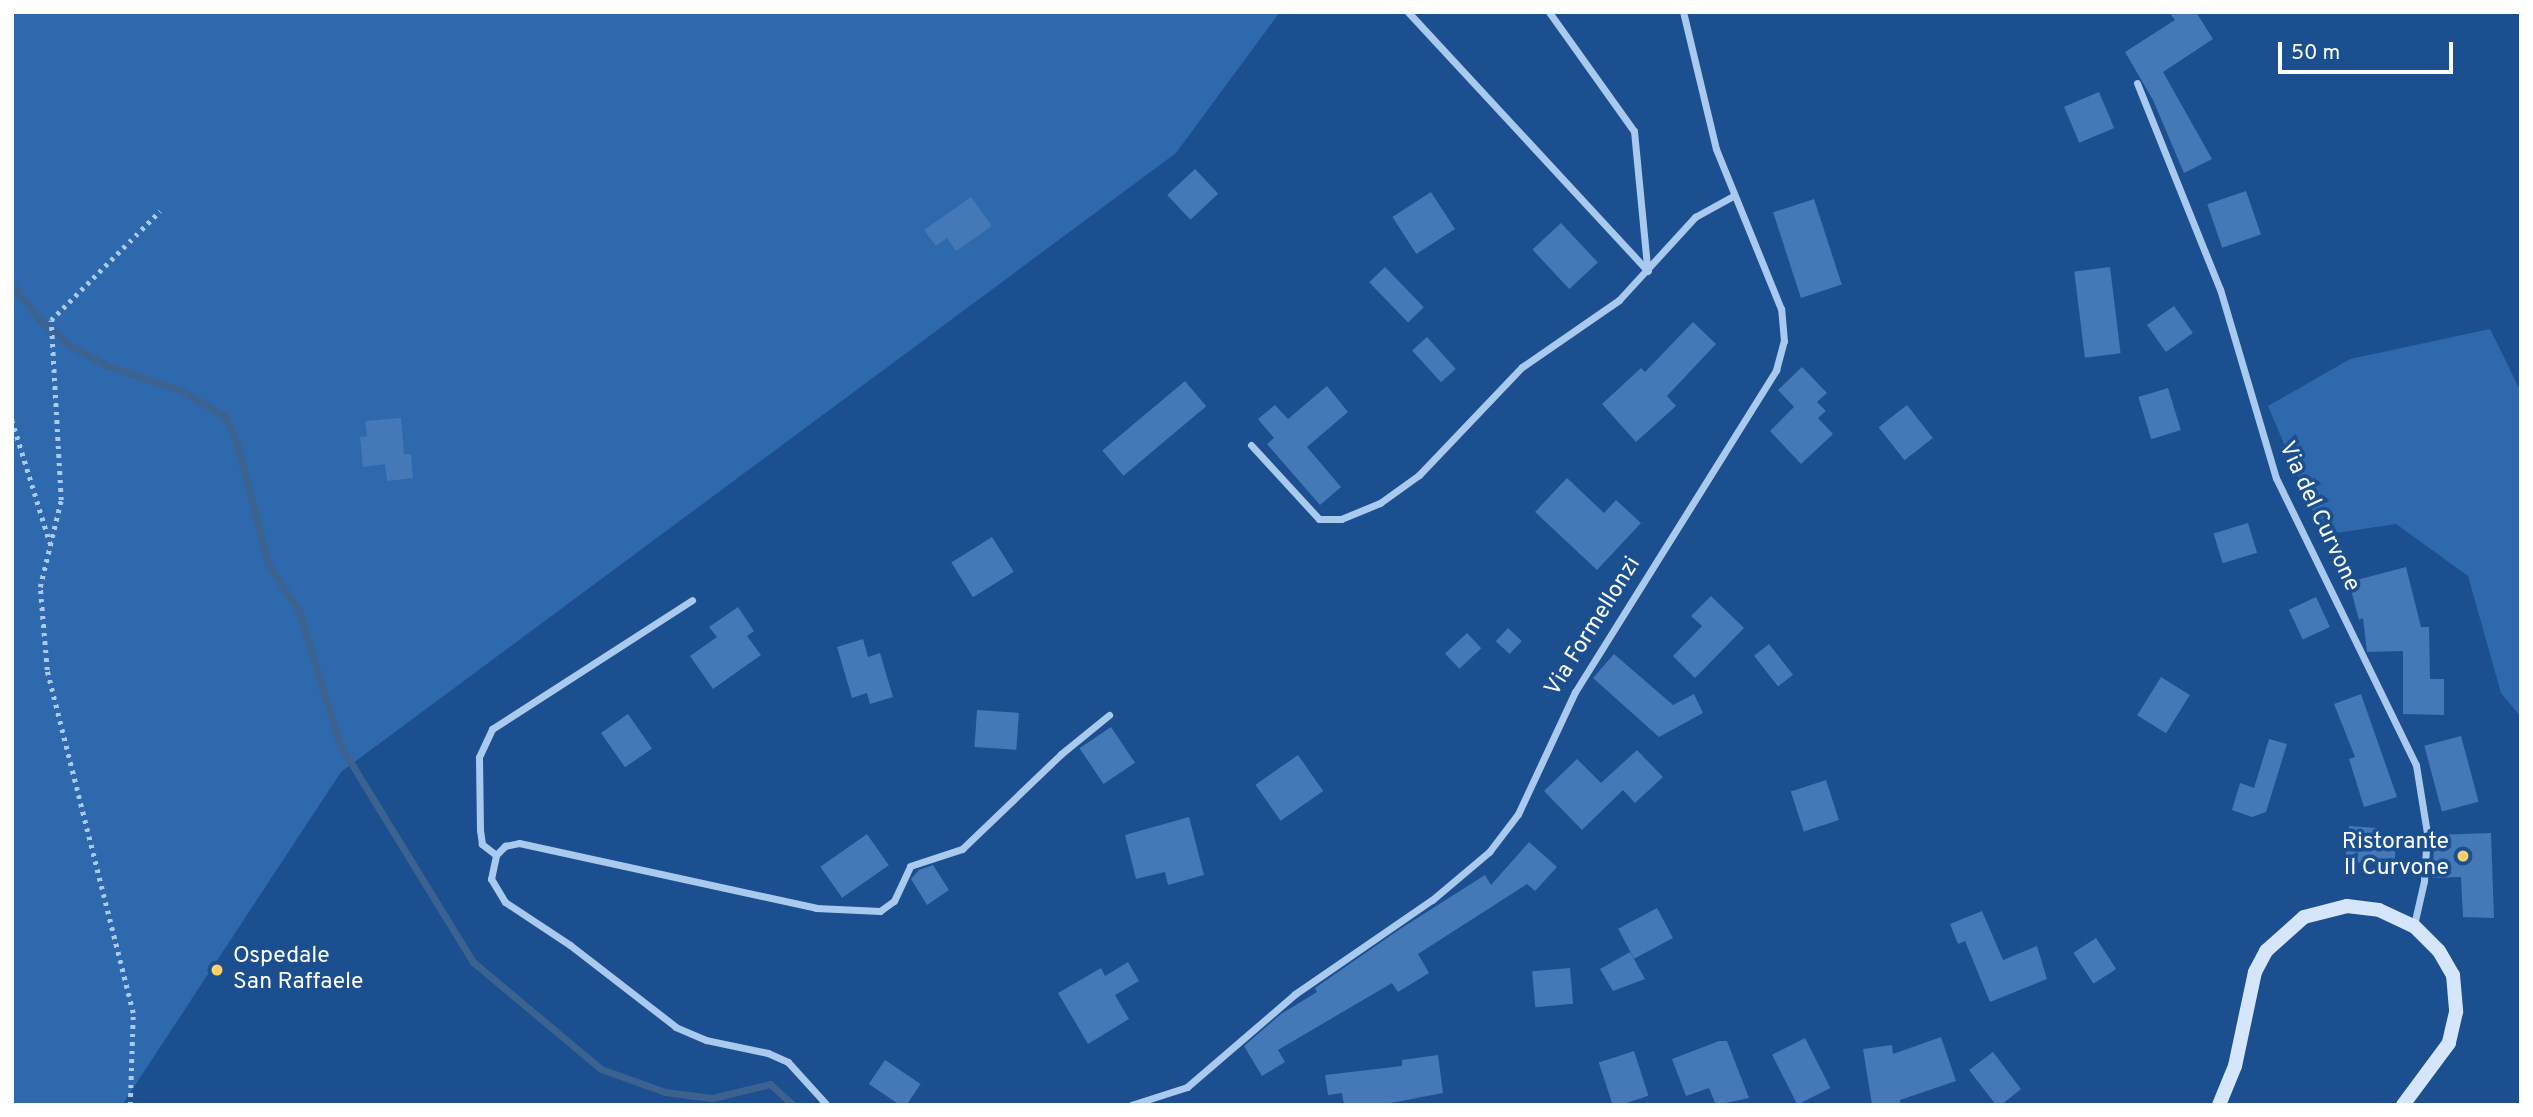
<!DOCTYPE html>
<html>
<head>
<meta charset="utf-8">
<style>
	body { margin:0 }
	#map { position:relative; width:2533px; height:1117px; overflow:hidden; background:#1b4f8f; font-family:Overpass,sans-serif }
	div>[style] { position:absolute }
	.green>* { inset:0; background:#2e69ad }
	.stream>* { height:7px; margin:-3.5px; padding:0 3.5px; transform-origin:3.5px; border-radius:3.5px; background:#3c6290 }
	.building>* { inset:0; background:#4478b7; transform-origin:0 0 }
	.path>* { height:4.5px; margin-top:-2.25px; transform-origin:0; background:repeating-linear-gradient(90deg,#a9c9ee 0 3.5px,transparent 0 8.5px) }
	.minor>* { height:7px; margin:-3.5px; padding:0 3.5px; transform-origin:3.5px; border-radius:3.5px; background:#a9c9ee }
	.secondary>* { height:14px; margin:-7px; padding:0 7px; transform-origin:7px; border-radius:7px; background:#d6e6fa }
	.dots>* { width:19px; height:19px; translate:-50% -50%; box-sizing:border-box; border:4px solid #1b4f8f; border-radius:50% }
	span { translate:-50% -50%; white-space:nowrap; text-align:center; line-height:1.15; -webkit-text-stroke:7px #1b4f8f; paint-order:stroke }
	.street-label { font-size:23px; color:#fff }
	.poi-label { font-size:23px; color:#fff }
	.right { translate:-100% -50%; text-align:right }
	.left { translate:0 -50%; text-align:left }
	.frame { position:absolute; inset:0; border:14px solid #fff; pointer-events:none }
	.scale { position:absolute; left:2278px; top:42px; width:175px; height:32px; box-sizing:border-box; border:4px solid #fff; border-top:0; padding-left:9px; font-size:21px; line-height:24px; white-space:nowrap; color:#fff; -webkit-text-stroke:5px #1b4f8f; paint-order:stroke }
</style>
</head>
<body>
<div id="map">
	<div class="green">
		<div style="clip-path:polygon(12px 12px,1280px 12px,1176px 153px,341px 772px,122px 1105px,12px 1105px)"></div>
		<div style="clip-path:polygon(2490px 329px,2521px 392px,2521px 717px,2501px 693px,2468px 576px,2396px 524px,2323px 535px,2268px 406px,2350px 359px)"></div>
	</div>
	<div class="stream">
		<div style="left:12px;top:284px;width:44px;rotate:52.4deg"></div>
		<div style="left:39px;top:319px;width:40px;rotate:41deg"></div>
		<div style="left:69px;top:345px;width:42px;rotate:28.4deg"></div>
		<div style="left:106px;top:365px;width:80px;rotate:18.9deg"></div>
		<div style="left:182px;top:391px;width:50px;rotate:30.2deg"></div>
		<div style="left:225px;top:416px;width:30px;rotate:66deg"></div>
		<div style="left:237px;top:443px;width:125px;rotate:75.6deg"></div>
		<div style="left:268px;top:564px;width:56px;rotate:56.6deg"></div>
		<div style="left:299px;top:611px;width:140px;rotate:73deg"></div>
		<div style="left:340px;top:745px;width:255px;rotate:58.5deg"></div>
		<div style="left:473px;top:962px;width:167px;rotate:39.9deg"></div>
		<div style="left:601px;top:1069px;width:68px;rotate:19.8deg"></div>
		<div style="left:665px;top:1092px;width:47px;rotate:7.3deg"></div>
		<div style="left:712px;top:1098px;width:60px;rotate:-13.6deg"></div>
		<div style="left:770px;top:1084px;width:31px;rotate:42deg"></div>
	</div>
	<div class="building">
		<div style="clip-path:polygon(2169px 12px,2196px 12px,2213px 39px,2163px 72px,2212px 159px,2184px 173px,2153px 100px,2125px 52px,2175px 20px)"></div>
		<div style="left:2099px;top:92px;width:39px;height:38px;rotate:67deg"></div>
		<div style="left:1195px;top:169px;width:34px;height:38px;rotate:47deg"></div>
		<div style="left:2246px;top:191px;width:46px;height:41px;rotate:71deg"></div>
		<div style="left:1431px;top:192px;width:44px;height:46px;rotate:57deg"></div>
		<div style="clip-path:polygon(971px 197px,992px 226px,956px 251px,947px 238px,936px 246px,924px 230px)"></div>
		<div style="left:1814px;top:199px;width:90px;height:43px;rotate:72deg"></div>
		<div style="left:1561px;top:223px;width:54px;height:39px;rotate:47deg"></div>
		<div style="left:1385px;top:267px;width:56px;height:22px;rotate:46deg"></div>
		<div style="left:2110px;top:267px;width:87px;height:36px;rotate:83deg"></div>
		<div style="left:2174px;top:306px;width:33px;height:33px;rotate:55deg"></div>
		<div style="clip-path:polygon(1693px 322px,1716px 344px,1667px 396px,1676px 406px,1636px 442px,1602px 404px,1641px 368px,1645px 372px)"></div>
		<div style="left:1427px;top:337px;width:43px;height:20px;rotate:48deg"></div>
		<div style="clip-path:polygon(1802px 367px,1827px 393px,1817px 402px,1826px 411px,1818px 418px,1833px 434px,1801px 464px,1770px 431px,1794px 407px,1778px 390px)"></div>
		<div style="left:1185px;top:381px;width:33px;height:108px;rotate:50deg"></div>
		<div style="clip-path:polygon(1327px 386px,1348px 412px,1307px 447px,1341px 487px,1320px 505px,1267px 444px,1274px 438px,1258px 419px,1275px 405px,1288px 419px)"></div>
		<div style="left:2168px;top:388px;width:44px;height:31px;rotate:73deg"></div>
		<div style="left:1907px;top:405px;width:42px;height:36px;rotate:52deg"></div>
		<div style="clip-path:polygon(401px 418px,404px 454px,411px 454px,413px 478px,387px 481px,385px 464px,363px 467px,360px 437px,367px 436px,365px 421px)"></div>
		<div style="clip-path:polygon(1567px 478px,1604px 513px,1616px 500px,1641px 523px,1597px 570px,1535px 512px)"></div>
		<div style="left:2248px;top:523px;width:31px;height:36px;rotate:73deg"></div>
		<div style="left:992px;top:537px;width:41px;height:48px;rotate:58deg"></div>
		<div style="clip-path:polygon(2406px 567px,2421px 627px,2429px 627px,2430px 679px,2444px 679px,2444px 715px,2403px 714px,2403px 651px,2367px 652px,2363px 618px,2359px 620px,2349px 582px)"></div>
		<div style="clip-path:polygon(1711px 596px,1744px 628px,1695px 678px,1673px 656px,1702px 626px,1691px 616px)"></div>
		<div style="left:2316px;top:597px;width:33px;height:30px;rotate:65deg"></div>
		<div style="clip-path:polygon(738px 607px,754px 631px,747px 636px,761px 655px,713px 689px,690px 656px,717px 637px,709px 627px)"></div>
		<div style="left:1508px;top:628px;width:19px;height:18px;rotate:43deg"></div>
		<div style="left:1467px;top:633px;width:21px;height:30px;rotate:47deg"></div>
		<div style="clip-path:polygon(863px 639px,868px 657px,880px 653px,893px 697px,870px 704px,867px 693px,852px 698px,837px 647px)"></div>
		<div style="left:1769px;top:644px;width:39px;height:19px;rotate:52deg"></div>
		<div style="clip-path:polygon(1614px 654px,1673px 705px,1694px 694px,1703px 713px,1659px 737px,1593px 678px)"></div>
		<div style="left:2161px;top:677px;width:34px;height:45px;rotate:32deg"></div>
		<div style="clip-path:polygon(2361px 694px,2397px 797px,2364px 807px,2349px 759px,2355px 757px,2334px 704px)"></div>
		<div style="left:977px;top:710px;width:42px;height:37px;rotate:4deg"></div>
		<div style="left:628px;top:714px;width:42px;height:33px;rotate:55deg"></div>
		<div style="left:1111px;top:727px;width:43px;height:38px;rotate:56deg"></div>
		<div style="left:2461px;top:736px;width:68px;height:38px;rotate:75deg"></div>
		<div style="clip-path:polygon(2269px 739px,2287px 744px,2266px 812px,2252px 817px,2232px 810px,2240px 783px,2254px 788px)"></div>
		<div style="clip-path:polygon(1637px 750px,1663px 777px,1635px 803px,1623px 790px,1582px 830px,1544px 791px,1577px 759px,1601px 783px)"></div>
		<div style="left:1298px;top:755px;width:44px;height:52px;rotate:55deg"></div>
		<div style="left:1826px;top:780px;width:42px;height:37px;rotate:72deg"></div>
		<div style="clip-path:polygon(1189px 817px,1204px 875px,1168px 885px,1165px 872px,1136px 879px,1125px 835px)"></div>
		<div style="clip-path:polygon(2349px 826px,2377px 828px,2379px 838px,2397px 837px,2394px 866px,2345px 861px)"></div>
		<div style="clip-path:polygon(2491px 833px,2494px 918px,2463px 917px,2461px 877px,2432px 878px,2435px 835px)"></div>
		<div style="left:867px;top:834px;width:38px;height:57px;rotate:55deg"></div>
		<div style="clip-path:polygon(1529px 842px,1557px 867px,1535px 891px,1527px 884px,1418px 954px,1429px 973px,1398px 992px,1392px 983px,1278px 1050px,1285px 1062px,1262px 1076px,1244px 1046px,1281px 1014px,1317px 992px,1315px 988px,1400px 929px,1485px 875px,1491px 885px)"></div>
		<div style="clip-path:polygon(933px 865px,949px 890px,927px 905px,911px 879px,919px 870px)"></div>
		<div style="left:1657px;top:908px;width:34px;height:44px;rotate:62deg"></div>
		<div style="clip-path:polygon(1982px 911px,2003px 960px,2037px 946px,2047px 979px,1990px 1002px,1965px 941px,1958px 944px,1950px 924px)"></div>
		<div style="left:2096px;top:938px;width:37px;height:27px;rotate:57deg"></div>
		<div style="clip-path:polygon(1630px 952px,1645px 979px,1613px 991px,1600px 969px)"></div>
		<div style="clip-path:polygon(1128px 962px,1139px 981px,1115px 995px,1129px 1019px,1088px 1044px,1058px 993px,1101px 968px,1105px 976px)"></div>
		<div style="left:1570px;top:968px;width:36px;height:38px;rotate:85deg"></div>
		<div style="clip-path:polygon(1941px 1037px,1956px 1081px,1900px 1100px,1901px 1105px,1872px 1105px,1863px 1049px,1892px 1045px,1893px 1054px)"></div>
		<div style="left:1805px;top:1038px;width:56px;height:37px;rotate:63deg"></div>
		<div style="clip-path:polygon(1719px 1041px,1727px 1041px,1749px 1098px,1716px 1105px,1709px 1088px,1686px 1096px,1672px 1059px)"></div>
		<div style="left:1634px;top:1051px;width:47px;height:37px;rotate:72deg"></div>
		<div style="clip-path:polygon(1993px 1052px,2021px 1089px,2001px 1105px,1996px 1105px,1969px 1070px)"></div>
		<div style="clip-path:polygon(1438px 1055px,1443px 1093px,1380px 1105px,1344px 1105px,1342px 1093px,1328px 1095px,1325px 1075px,1402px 1066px,1402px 1060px)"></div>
		<div style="left:885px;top:1060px;width:43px;height:29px;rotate:34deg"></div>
	</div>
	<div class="path">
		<div style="left:12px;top:420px;width:129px;rotate:72.8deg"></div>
		<div style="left:130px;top:1105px;width:92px;rotate:-88.1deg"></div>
		<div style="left:133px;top:1013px;width:354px;rotate:-104.1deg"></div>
		<div style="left:47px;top:670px;width:83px;rotate:-94.8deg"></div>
		<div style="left:40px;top:587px;width:89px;rotate:-76.4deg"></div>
		<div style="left:61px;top:500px;width:180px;rotate:-93.2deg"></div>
		<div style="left:51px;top:320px;width:154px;rotate:-45deg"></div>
	</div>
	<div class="minor">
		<div style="left:1408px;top:12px;width:353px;rotate:47.2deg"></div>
		<div style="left:1549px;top:12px;width:146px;rotate:54.5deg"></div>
		<div style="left:1634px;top:131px;width:137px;rotate:84.5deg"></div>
		<div style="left:2137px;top:83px;width:222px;rotate:68.1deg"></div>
		<div style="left:2220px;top:289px;width:197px;rotate:73.5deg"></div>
		<div style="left:2276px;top:478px;width:319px;rotate:64deg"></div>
		<div style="left:2416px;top:765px;width:69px;rotate:80.8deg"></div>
		<div style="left:2427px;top:833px;width:48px;rotate:93.6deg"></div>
		<div style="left:2424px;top:881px;width:45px;rotate:102.8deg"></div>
		<div style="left:1251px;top:445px;width:100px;rotate:47.4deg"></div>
		<div style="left:1319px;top:519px;width:22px"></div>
		<div style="left:1341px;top:519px;width:42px;rotate:-22.3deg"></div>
		<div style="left:1380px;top:503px;width:48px;rotate:-35.7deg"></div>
		<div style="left:1419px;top:475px;width:149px;rotate:-46.4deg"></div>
		<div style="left:1522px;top:367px;width:118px;rotate:-34.6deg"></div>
		<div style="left:1619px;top:300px;width:113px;rotate:-47.5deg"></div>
		<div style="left:1695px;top:217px;width:43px;rotate:-28.9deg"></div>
		<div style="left:496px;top:855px;width:18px;rotate:-142deg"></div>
		<div style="left:482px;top:844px;width:14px;rotate:-98deg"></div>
		<div style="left:480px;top:830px;width:73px;rotate:-90.8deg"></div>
		<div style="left:479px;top:757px;width:31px;rotate:-65deg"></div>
		<div style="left:492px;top:729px;width:238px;rotate:-32.8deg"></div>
		<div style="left:827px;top:1105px;width:58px;rotate:-132.2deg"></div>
		<div style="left:788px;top:1062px;width:22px;rotate:-156deg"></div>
		<div style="left:768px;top:1053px;width:63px;rotate:-168.2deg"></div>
		<div style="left:706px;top:1040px;width:33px;rotate:-157deg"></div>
		<div style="left:676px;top:1027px;width:134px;rotate:-142.3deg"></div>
		<div style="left:570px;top:945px;width:78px;rotate:-146.5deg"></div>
		<div style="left:505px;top:902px;width:27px;rotate:-121deg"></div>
		<div style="left:491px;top:879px;width:25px;rotate:-78deg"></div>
		<div style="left:496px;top:855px;width:13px;rotate:-45deg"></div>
		<div style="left:505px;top:846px;width:14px;rotate:-12deg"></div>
		<div style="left:519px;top:843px;width:304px;rotate:12.3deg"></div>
		<div style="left:816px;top:908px;width:64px;rotate:2.7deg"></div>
		<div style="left:880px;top:911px;width:17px;rotate:-36deg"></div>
		<div style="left:894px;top:901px;width:38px;rotate:-65deg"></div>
		<div style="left:910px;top:866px;width:55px;rotate:-18.1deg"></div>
		<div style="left:962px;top:849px;width:137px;rotate:-43.8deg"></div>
		<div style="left:1061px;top:754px;width:62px;rotate:-39.1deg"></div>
		<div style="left:1131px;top:1105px;width:59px;rotate:-17.8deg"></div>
		<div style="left:1187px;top:1087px;width:143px;rotate:-40.7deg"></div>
		<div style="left:1295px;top:994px;width:166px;rotate:-34.5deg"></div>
		<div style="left:1432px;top:900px;width:75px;rotate:-40.1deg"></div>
		<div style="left:1489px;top:852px;width:48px;rotate:-52.7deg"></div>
		<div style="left:1518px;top:814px;width:135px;rotate:-65deg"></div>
		<div style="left:1575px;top:692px;width:380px;rotate:-58deg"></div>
		<div style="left:1776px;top:370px;width:30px;rotate:-75deg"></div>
		<div style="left:1784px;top:341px;width:32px;rotate:-95deg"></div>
		<div style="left:1781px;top:309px;width:173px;rotate:-112.1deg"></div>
		<div style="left:1716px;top:149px;width:141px;rotate:-103.5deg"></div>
	</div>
	<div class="secondary">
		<div style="left:2219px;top:1105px;width:42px;rotate:-67.7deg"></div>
		<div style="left:2235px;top:1066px;width:96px;rotate:-78deg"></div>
		<div style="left:2255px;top:972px;width:24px;rotate:-62deg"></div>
		<div style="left:2266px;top:951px;width:51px;rotate:-41.8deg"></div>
		<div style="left:2304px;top:917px;width:44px;rotate:-14.3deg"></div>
		<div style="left:2347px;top:906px;width:32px;rotate:7deg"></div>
		<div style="left:2379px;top:910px;width:38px;rotate:25deg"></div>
		<div style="left:2414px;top:926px;width:35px;rotate:45deg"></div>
		<div style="left:2439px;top:951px;width:28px;rotate:60deg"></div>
		<div style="left:2453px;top:975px;width:37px;rotate:85deg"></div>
		<div style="left:2456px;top:1012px;width:32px;rotate:103deg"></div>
		<div style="left:2449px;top:1043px;width:77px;rotate:126.6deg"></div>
	</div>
	<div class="dots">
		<div style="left:2463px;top:856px;background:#ffd166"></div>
		<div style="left:217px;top:970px;background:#ffd166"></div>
	</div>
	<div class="street-label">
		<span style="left:2318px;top:517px;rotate:65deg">Via del Curvone</span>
		<span style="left:1594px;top:627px;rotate:-58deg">Via Formellonzi</span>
	</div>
	<div class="poi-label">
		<span class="right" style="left:2449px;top:856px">Ristorante<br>Il Curvone</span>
		<span class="left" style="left:233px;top:970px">Ospedale<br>San Raffaele</span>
	</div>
	<div class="frame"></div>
	<div class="scale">50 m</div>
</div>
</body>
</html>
